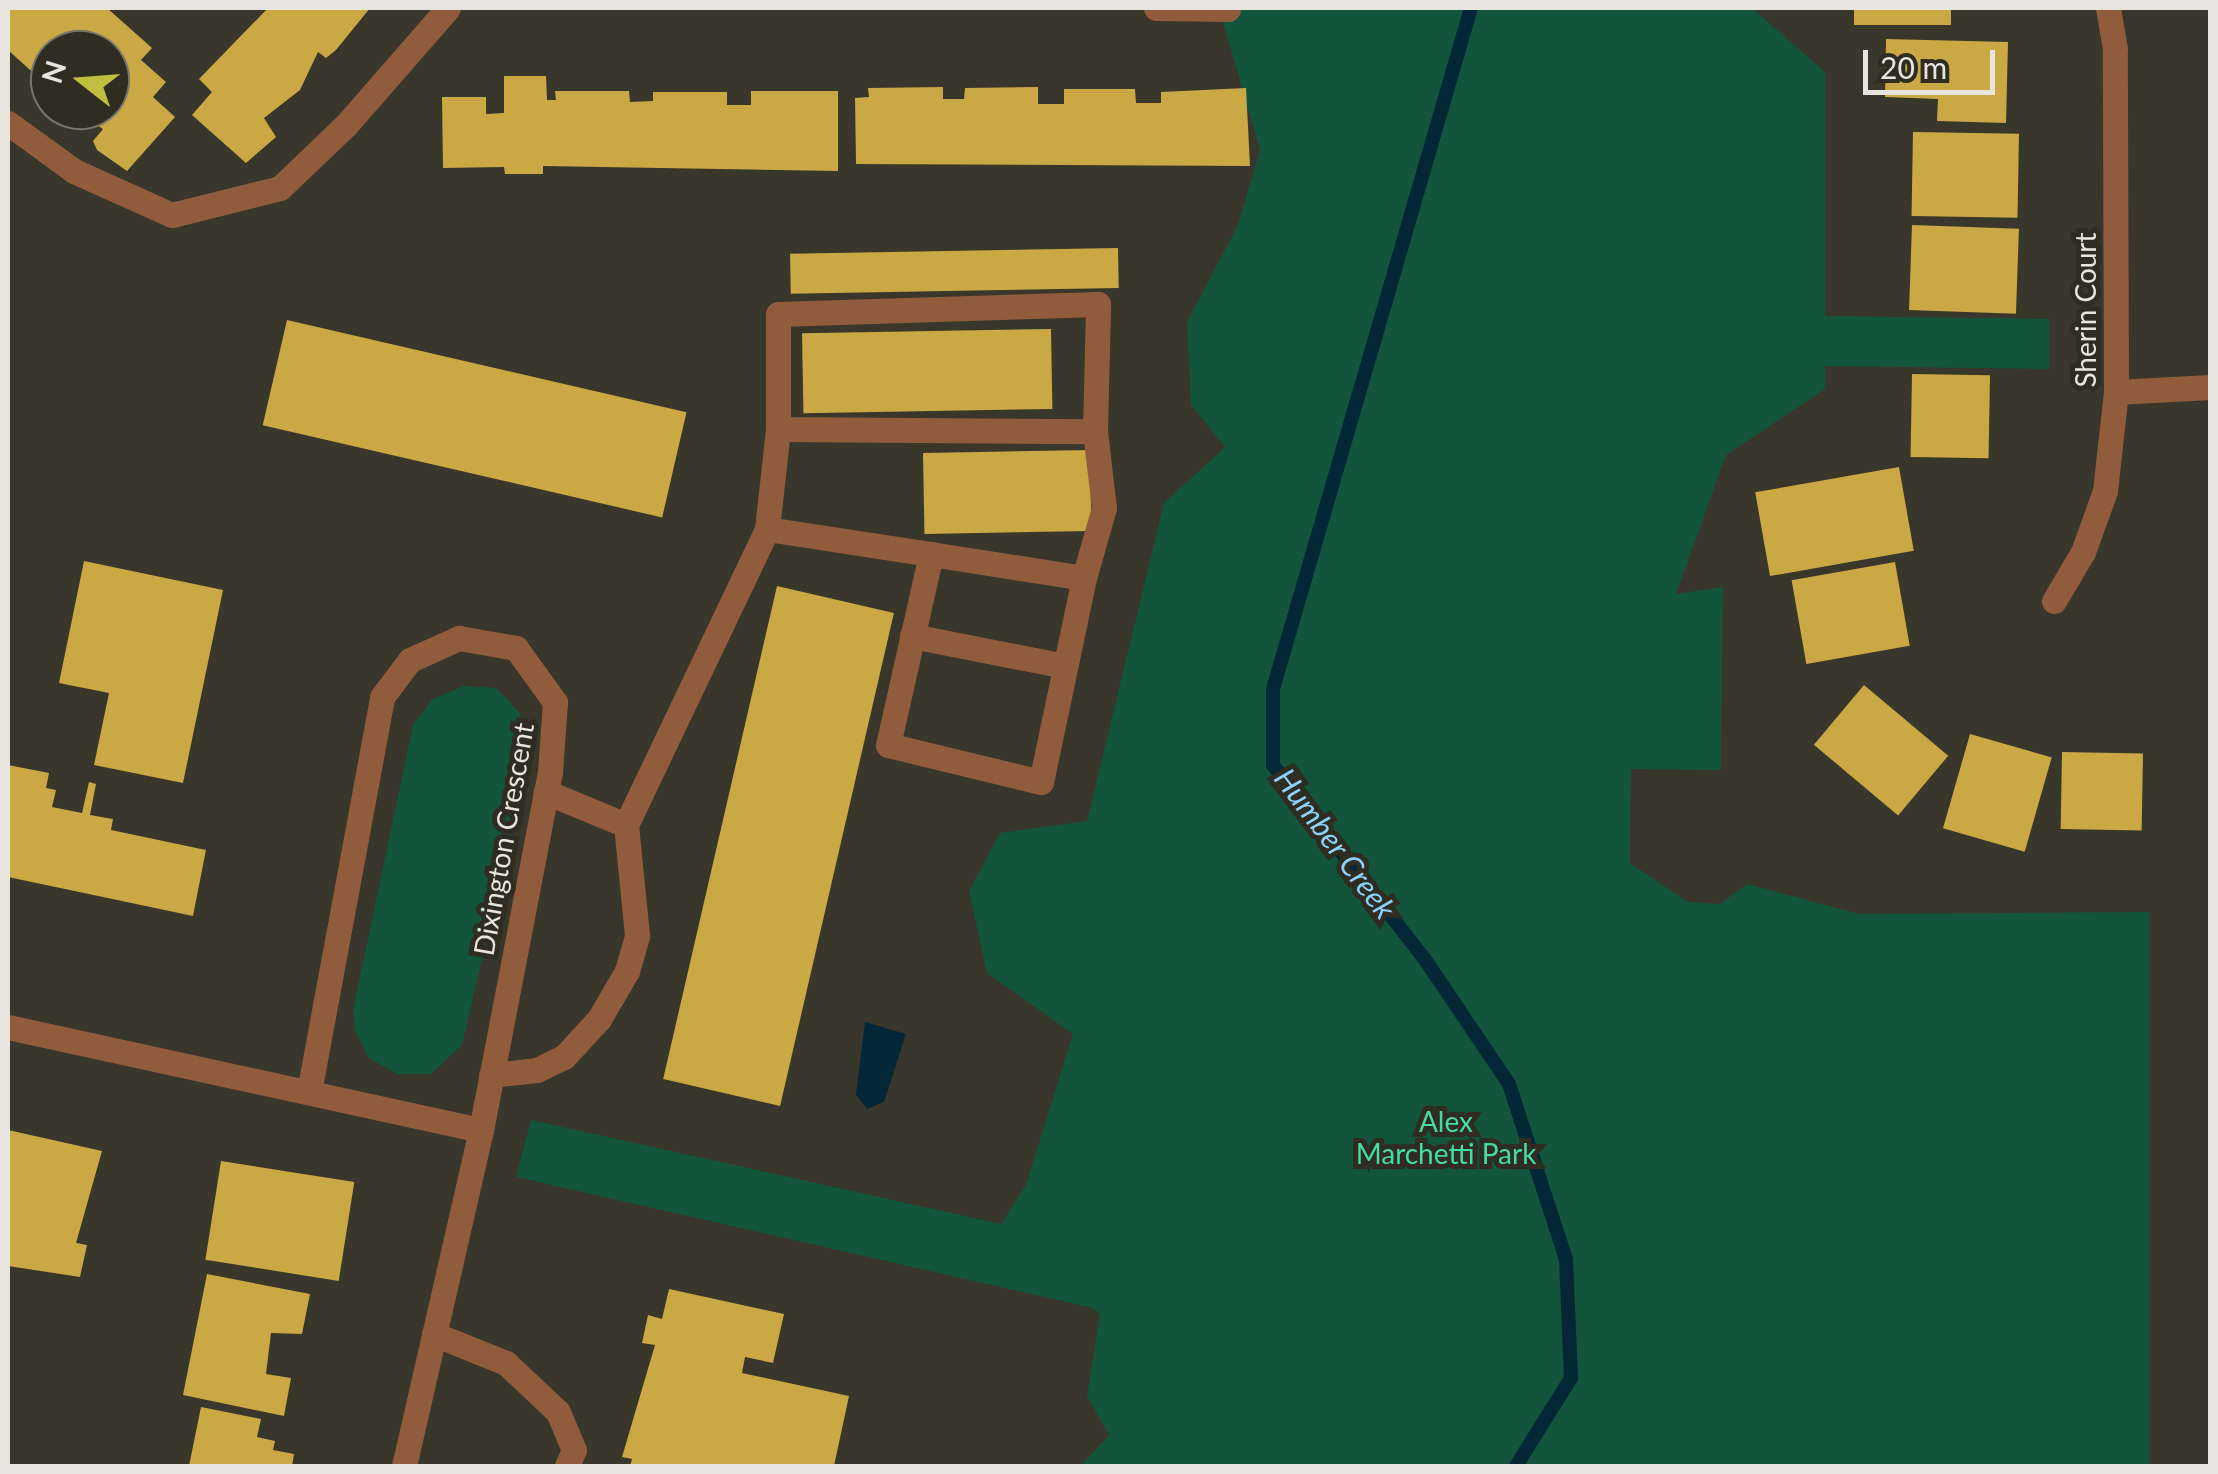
<!DOCTYPE html>
<html>
<head>
<meta charset="utf-8">
<style>
	body { margin:0 }
	#map { position:relative; width:2218px; height:1474px; overflow:hidden; background:#39362b; font-family:Lato,sans-serif }
	div>[style] { position:absolute }
	.green>* { inset:0; background:#12553c }
	.water>* { inset:0; background:#042738 }
	.stream>* { height:14px; margin:-7px; padding:0 7px; transform-origin:7px; border-radius:7px; background:#042738 }
	.building>* { inset:0; background:#caa843; transform-origin:0 0 }
	.minor>* { height:25px; margin:-12.5px; padding:0 12.5px; transform-origin:12.5px; border-radius:12.5px; background:#915c3c }
	span { translate:-50% -50%; white-space:nowrap; text-align:center; line-height:1.15; -webkit-text-stroke:10px #2f2c21; paint-order:stroke }
	.street-label { font-size:28px; color:#e8e5df }
	.park-label { font-size:28px; color:#43dea2 }
	.water-label { font-size:30px; color:#8ad3fc; font-style:italic }
	.frame { position:absolute; inset:0; border:10px solid #e8e5df; pointer-events:none }
	.north { position:absolute; left:30px; top:30px; width:100px; height:100px; box-sizing:border-box; background:#2f2c21; border:2px solid #79766d; border-radius:50%; rotate:287deg; font-size:28px; font-weight:700; line-height:40px; text-align:center; color:#e8e5df }
	.north::after { content:''; display:block; margin:auto; width:35px; height:45px; background:#c0be41; clip-path:polygon(50% 0,100% 100%,50% 72%,0 100%) }
	.scale { position:absolute; left:1863px; top:50px; width:132px; height:45px; box-sizing:border-box; border:5px solid #e8e5df; border-top:0; padding-left:12px; font-size:30px; line-height:35px; white-space:nowrap; color:#e8e5df; -webkit-text-stroke:8px #2f2c21; paint-order:stroke }
</style>
</head>
<body>
<div id="map">
	<div class="green">
		<div style="clip-path:polygon(1219px 8px,1752px 8px,1825px 72px,1825px 316px,2049px 319px,2049px 369px,1825px 366px,1825px 389px,1726px 455px,1676px 594px,1723px 587px,1721px 770px,1631px 769px,1630px 863px,1688px 902px,1720px 904px,1747px 884px,1859px 914px,2149px 912px,2149px 1466px,1081px 1466px,1109px 1435px,1087px 1396px,1100px 1315px,1093px 1308px,516px 1177px,531px 1120px,1001px 1224px,1026px 1185px,1073px 1034px,987px 973px,969px 891px,1000px 833px,1087px 821px,1164px 503px,1225px 447px,1191px 405px,1187px 322px,1238px 225px,1260px 150px)"></div>
		<div style="clip-path:polygon(464px 686px,496px 688px,519px 712px,531px 749px,462px 1045px,431px 1074px,397px 1074px,369px 1058px,355px 1031px,353px 1010px,413px 725px,433px 699px)"></div>
	</div>
	<div class="water">
		<div style="clip-path:polygon(865px 1022px,906px 1034px,884px 1102px,867px 1109px,856px 1095px)"></div>
	</div>
	<div class="stream">
		<div style="left:1471px;top:8px;width:709px;rotate:106.21deg"></div>
		<div style="left:1273px;top:689px;width:76px;rotate:90deg"></div>
		<div style="left:1273px;top:765px;width:245px;rotate:52deg"></div>
		<div style="left:1424px;top:958px;width:152px;rotate:56deg"></div>
		<div style="left:1509px;top:1084px;width:184px;rotate:72deg"></div>
		<div style="left:1566px;top:1259px;width:119px;rotate:87.6deg"></div>
		<div style="left:1571px;top:1378px;width:104px;rotate:122deg"></div>
	</div>
	<div class="building">
		<div style="clip-path:polygon(8px 8px,107px 8px,152px 48px,141px 60px,166px 82px,153px 97px,175px 117px,127px 171px,97px 150px,93px 141px,103px 129px,74px 110px,110px 110px,110px 50px,50px 50px,50px 88px,8px 50px)"></div>
		<div style="clip-path:polygon(268px 8px,370px 8px,336px 50px,326px 58px,318px 52px,300px 90px,264px 118px,276px 137px,246px 163px,192px 115px,212px 92px,199px 79px)"></div>
		<div style="left:1854px;top:8px;width:97px;height:17px"></div>
		<div style="clip-path:polygon(1886px 39px,2008px 42px,2006px 123px,1937px 121px,1938px 99px,1885px 97px)"></div>
		<div style="clip-path:polygon(504px 76px,546px 76px,547px 100px,556px 100px,555px 91px,629px 91px,630px 102px,653px 101px,653px 92px,727px 92px,727px 105px,751px 105px,751px 91px,838px 91px,838px 171px,543px 166px,543px 174px,505px 174px,504px 167px,443px 168px,442px 97px,486px 97px,486px 114px,504px 113px)"></div>
		<div style="clip-path:polygon(943px 87px,943px 99px,964px 99px,965px 88px,1038px 87px,1038px 104px,1064px 104px,1064px 89px,1135px 89px,1136px 103px,1161px 103px,1161px 92px,1246px 88px,1250px 166px,856px 164px,855px 98px,869px 97px,868px 88px)"></div>
		<div style="left:1913px;top:132px;width:106px;height:84px;rotate:1deg"></div>
		<div style="left:1912px;top:225px;width:107px;height:85px;rotate:2deg"></div>
		<div style="left:1118px;top:248px;width:40px;height:328px;rotate:89deg"></div>
		<div style="left:287px;top:320px;width:410px;height:108px;rotate:13deg"></div>
		<div style="left:1051px;top:329px;width:80px;height:249px;rotate:89deg"></div>
		<div style="left:1912px;top:374px;width:78px;height:83px;rotate:1deg"></div>
		<div style="left:1090px;top:450px;width:81px;height:167px;rotate:89deg"></div>
		<div style="left:1899px;top:467px;width:85px;height:146px;rotate:80deg"></div>
		<div style="clip-path:polygon(84px 561px,223px 590px,183px 783px,94px 765px,109px 693px,59px 683px)"></div>
		<div style="left:1895px;top:562px;width:85px;height:105px;rotate:80deg"></div>
		<div style="left:777px;top:586px;width:120px;height:506px;rotate:13deg"></div>
		<div style="left:1864px;top:685px;width:110px;height:78px;rotate:40deg"></div>
		<div style="left:1970px;top:734px;width:85px;height:98px;rotate:16deg"></div>
		<div style="left:2062px;top:752px;width:81px;height:77px;rotate:1deg"></div>
		<div style="clip-path:polygon(8px 765px,49px 773px,46px 788px,56px 790px,52px 807px,82px 813px,89px 782px,96px 784px,90px 815px,113px 819px,111px 830px,206px 850px,193px 916px,8px 877px)"></div>
		<div style="clip-path:polygon(8px 1130px,102px 1151px,76px 1243px,87px 1245px,80px 1277px,8px 1266px)"></div>
		<div style="left:221px;top:1161px;width:135px;height:100px;rotate:9deg"></div>
		<div style="clip-path:polygon(207px 1274px,310px 1294px,302px 1334px,271px 1333px,266px 1374px,291px 1378px,284px 1416px,183px 1395px)"></div>
		<div style="clip-path:polygon(669px 1289px,784px 1314px,773px 1363px,745px 1357px,742px 1373px,849px 1396px,834px 1466px,630px 1466px,632px 1459px,622px 1457px,655px 1345px,642px 1343px,648px 1315px,662px 1319px)"></div>
		<div style="clip-path:polygon(201px 1407px,261px 1419px,257px 1437px,275px 1441px,273px 1450px,294px 1454px,292px 1466px,189px 1466px)"></div>
	</div>
	<div class="minor">
		<div style="left:1156px;top:8px;width:72px;rotate:0.8deg"></div>
		<div style="left:8px;top:123px;width:82px;rotate:36deg"></div>
		<div style="left:74px;top:171px;width:107px;rotate:24.2deg"></div>
		<div style="left:172px;top:215px;width:111px;rotate:-14deg"></div>
		<div style="left:280px;top:188px;width:91px;rotate:-43.7deg"></div>
		<div style="left:346px;top:125px;width:155px;rotate:-48.9deg"></div>
		<div style="left:2116px;top:392px;width:94px;rotate:-3deg"></div>
		<div style="left:767px;top:529px;width:101px;rotate:-83.7deg"></div>
		<div style="left:778px;top:429px;width:317px;rotate:0.4deg"></div>
		<div style="left:1095px;top:431px;width:127px;rotate:-88.6deg"></div>
		<div style="left:1098px;top:304px;width:320px;rotate:178.2deg"></div>
		<div style="left:778px;top:314px;width:115px;rotate:90deg"></div>
		<div style="left:1084px;top:578px;width:73px;rotate:-74.1deg"></div>
		<div style="left:1104px;top:508px;width:78px;rotate:-96.7deg"></div>
		<div style="left:2054px;top:601px;width:57px;rotate:-59.4deg"></div>
		<div style="left:2083px;top:552px;width:65px;rotate:-70.2deg"></div>
		<div style="left:2105px;top:491px;width:100px;rotate:-83.7deg"></div>
		<div style="left:2116px;top:392px;width:343px;rotate:-90.2deg"></div>
		<div style="left:2115px;top:49px;width:42px;rotate:-99.7deg"></div>
		<div style="left:912px;top:636px;width:156px;rotate:11.1deg"></div>
		<div style="left:626px;top:825px;width:328px;rotate:-64.5deg"></div>
		<div style="left:767px;top:529px;width:166px;rotate:8.7deg"></div>
		<div style="left:931px;top:554px;width:155px;rotate:8.9deg"></div>
		<div style="left:1084px;top:578px;width:208px;rotate:101.9deg"></div>
		<div style="left:1041px;top:782px;width:157px;rotate:-166.4deg"></div>
		<div style="left:888px;top:745px;width:196px;rotate:-77.3deg"></div>
		<div style="left:8px;top:1027px;width:484px;rotate:12.3deg"></div>
		<div style="left:481px;top:1130px;width:345px;rotate:102.9deg"></div>
		<div style="left:491px;top:1075px;width:46px;rotate:-6.2deg"></div>
		<div style="left:537px;top:1070px;width:30px;rotate:-26deg"></div>
		<div style="left:564px;top:1057px;width:52px;rotate:-47.4deg"></div>
		<div style="left:599px;top:1019px;width:56px;rotate:-59.7deg"></div>
		<div style="left:627px;top:971px;width:37px;rotate:-74deg"></div>
		<div style="left:637px;top:935px;width:111px;rotate:-95.7deg"></div>
		<div style="left:626px;top:825px;width:87px;rotate:-157.6deg"></div>
		<div style="left:309px;top:1092px;width:402px;rotate:-79.5deg"></div>
		<div style="left:382px;top:697px;width:46px;rotate:-52.9deg"></div>
		<div style="left:410px;top:660px;width:54px;rotate:-24.2deg"></div>
		<div style="left:459px;top:638px;width:58px;rotate:10deg"></div>
		<div style="left:516px;top:648px;width:67px;rotate:54.2deg"></div>
		<div style="left:555px;top:702px;width:70px;rotate:94.1deg"></div>
		<div style="left:550px;top:772px;width:365px;rotate:100.9deg"></div>
		<div style="left:434px;top:1334px;width:78px;rotate:21.9deg"></div>
		<div style="left:506px;top:1363px;width:71px;rotate:43.3deg"></div>
		<div style="left:558px;top:1412px;width:41px;rotate:67.2deg"></div>
		<div style="left:574px;top:1450px;width:17px;rotate:114deg"></div>
	</div>
	<div class="street-label">
		<span style="left:2085px;top:310px;rotate:-90deg">Sherin Court</span>
		<span style="left:503px;top:839px;rotate:-80deg">Dixington Crescent</span>
	</div>
	<div class="park-label">
		<span style="left:1446px;top:1137px">Alex<br>Marchetti Park</span>
	</div>
	<div class="water-label">
		<span style="left:1336px;top:843px;rotate:53deg">Humber Creek</span>
	</div>
	<div class="frame"></div>
	<div class="north">N</div>
	<div class="scale">20 m</div>
</div>
</body>
</html>
